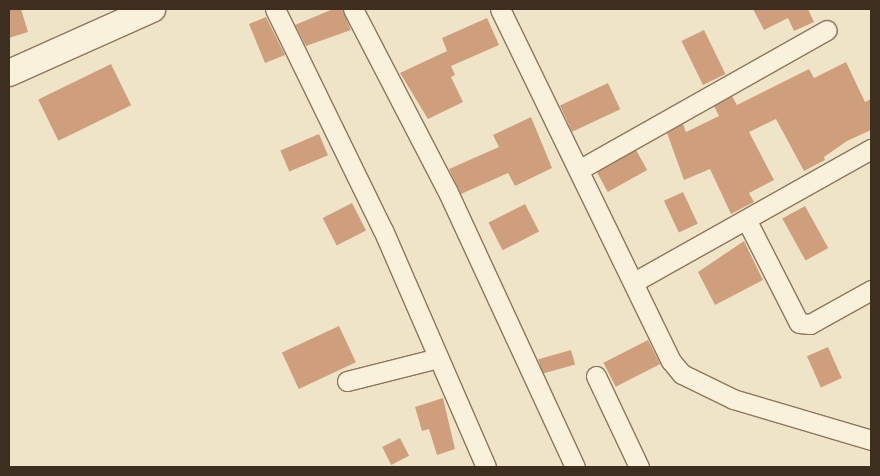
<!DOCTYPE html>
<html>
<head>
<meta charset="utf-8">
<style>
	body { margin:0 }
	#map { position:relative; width:880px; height:476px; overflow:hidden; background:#f0e4c8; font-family:"PT Serif",serif }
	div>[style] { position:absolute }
	.building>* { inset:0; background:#cf9f7d; transform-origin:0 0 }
	.roads { filter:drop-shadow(1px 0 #8d765c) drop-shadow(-1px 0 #8d765c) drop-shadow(0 1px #8d765c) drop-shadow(0 -1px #8d765c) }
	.street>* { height:19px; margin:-9.5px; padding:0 9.5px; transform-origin:9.5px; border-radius:9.5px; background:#faf1dc }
	.secondary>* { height:26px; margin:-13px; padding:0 13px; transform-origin:13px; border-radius:13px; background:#faf1dc }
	span { translate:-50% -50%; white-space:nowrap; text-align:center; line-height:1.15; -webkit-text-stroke:4px #f7eed8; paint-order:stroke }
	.frame { position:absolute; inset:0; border:10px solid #3d2e20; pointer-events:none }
</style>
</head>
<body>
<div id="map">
	<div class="building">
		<div style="clip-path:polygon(9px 9px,21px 9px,28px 32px,9px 38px)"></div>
		<div style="clip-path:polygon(333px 9px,342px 9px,351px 30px,306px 46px,295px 25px)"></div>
		<div style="clip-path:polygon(753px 9px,808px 9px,814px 22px,794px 31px,788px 18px,764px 30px)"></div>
		<div style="clip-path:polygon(266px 17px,285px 55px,265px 63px,249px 24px)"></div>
		<div style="clip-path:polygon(487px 18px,499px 45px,451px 66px,455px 75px,451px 77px,463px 102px,428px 119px,400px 73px,447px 51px,442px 38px)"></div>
		<div style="left:704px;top:30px;width:49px;height:25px;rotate:64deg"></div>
		<div style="clip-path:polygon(846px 62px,865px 102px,871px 99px,871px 130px,847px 141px,824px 157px,825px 160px,804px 171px,776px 119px,749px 132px,774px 180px,749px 193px,754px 202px,731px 214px,710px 169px,684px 180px,667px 133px,683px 124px,686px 132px,719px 116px,714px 106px,732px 96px,737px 105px,809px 69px,814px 78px)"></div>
		<div style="left:111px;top:64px;width:46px;height:81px;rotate:64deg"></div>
		<div style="left:608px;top:83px;width:29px;height:53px;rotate:65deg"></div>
		<div style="clip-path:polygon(531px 117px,552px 168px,515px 186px,508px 173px,461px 194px,449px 169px,499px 147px,493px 135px)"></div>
		<div style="left:319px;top:134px;width:23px;height:42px;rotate:67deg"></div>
		<div style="left:636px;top:150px;width:23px;height:45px;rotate:61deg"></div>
		<div style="left:683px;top:192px;width:35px;height:21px;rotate:65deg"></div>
		<div style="left:352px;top:203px;width:31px;height:33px;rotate:63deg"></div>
		<div style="left:525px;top:204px;width:31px;height:41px;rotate:63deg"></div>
		<div style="left:805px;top:206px;width:48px;height:26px;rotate:61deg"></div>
		<div style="clip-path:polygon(744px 241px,763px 280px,715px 305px,698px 272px)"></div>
		<div style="left:339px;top:326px;width:40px;height:63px;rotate:65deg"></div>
		<div style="left:648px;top:340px;width:27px;height:50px;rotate:63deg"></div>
		<div style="left:828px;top:347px;width:34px;height:23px;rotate:66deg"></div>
		<div style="left:571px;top:350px;width:15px;height:34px;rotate:74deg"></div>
		<div style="clip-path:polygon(443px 398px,455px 449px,437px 455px,429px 429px,422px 431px,415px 407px)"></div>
		<div style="left:400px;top:438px;width:20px;height:20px;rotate:63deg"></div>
	</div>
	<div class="roads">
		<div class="street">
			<div style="left:275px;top:9px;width:246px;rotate:64deg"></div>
			<div style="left:383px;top:230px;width:258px;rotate:66.5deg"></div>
			<div style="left:353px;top:9px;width:204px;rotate:62.6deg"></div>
			<div style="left:447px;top:190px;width:305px;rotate:65.2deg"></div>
			<div style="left:500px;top:9px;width:391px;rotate:64.1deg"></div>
			<div style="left:671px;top:361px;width:17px;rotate:50deg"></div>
			<div style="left:682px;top:374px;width:57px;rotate:26.1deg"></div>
			<div style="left:733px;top:399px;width:144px;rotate:16.5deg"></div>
			<div style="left:580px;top:169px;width:283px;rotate:-29.4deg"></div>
			<div style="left:747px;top:221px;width:114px;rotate:63deg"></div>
			<div style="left:799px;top:323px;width:11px;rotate:5deg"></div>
			<div style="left:810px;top:324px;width:70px;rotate:-29.1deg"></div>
			<div style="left:634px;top:282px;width:272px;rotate:-29.3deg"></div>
			<div style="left:596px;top:376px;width:101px;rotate:64.7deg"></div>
			<div style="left:347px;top:381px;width:94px;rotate:-14.2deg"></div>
		</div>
		<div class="secondary">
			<div style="left:9px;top:73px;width:157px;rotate:-24.1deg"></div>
		</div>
	</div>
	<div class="frame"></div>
</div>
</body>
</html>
